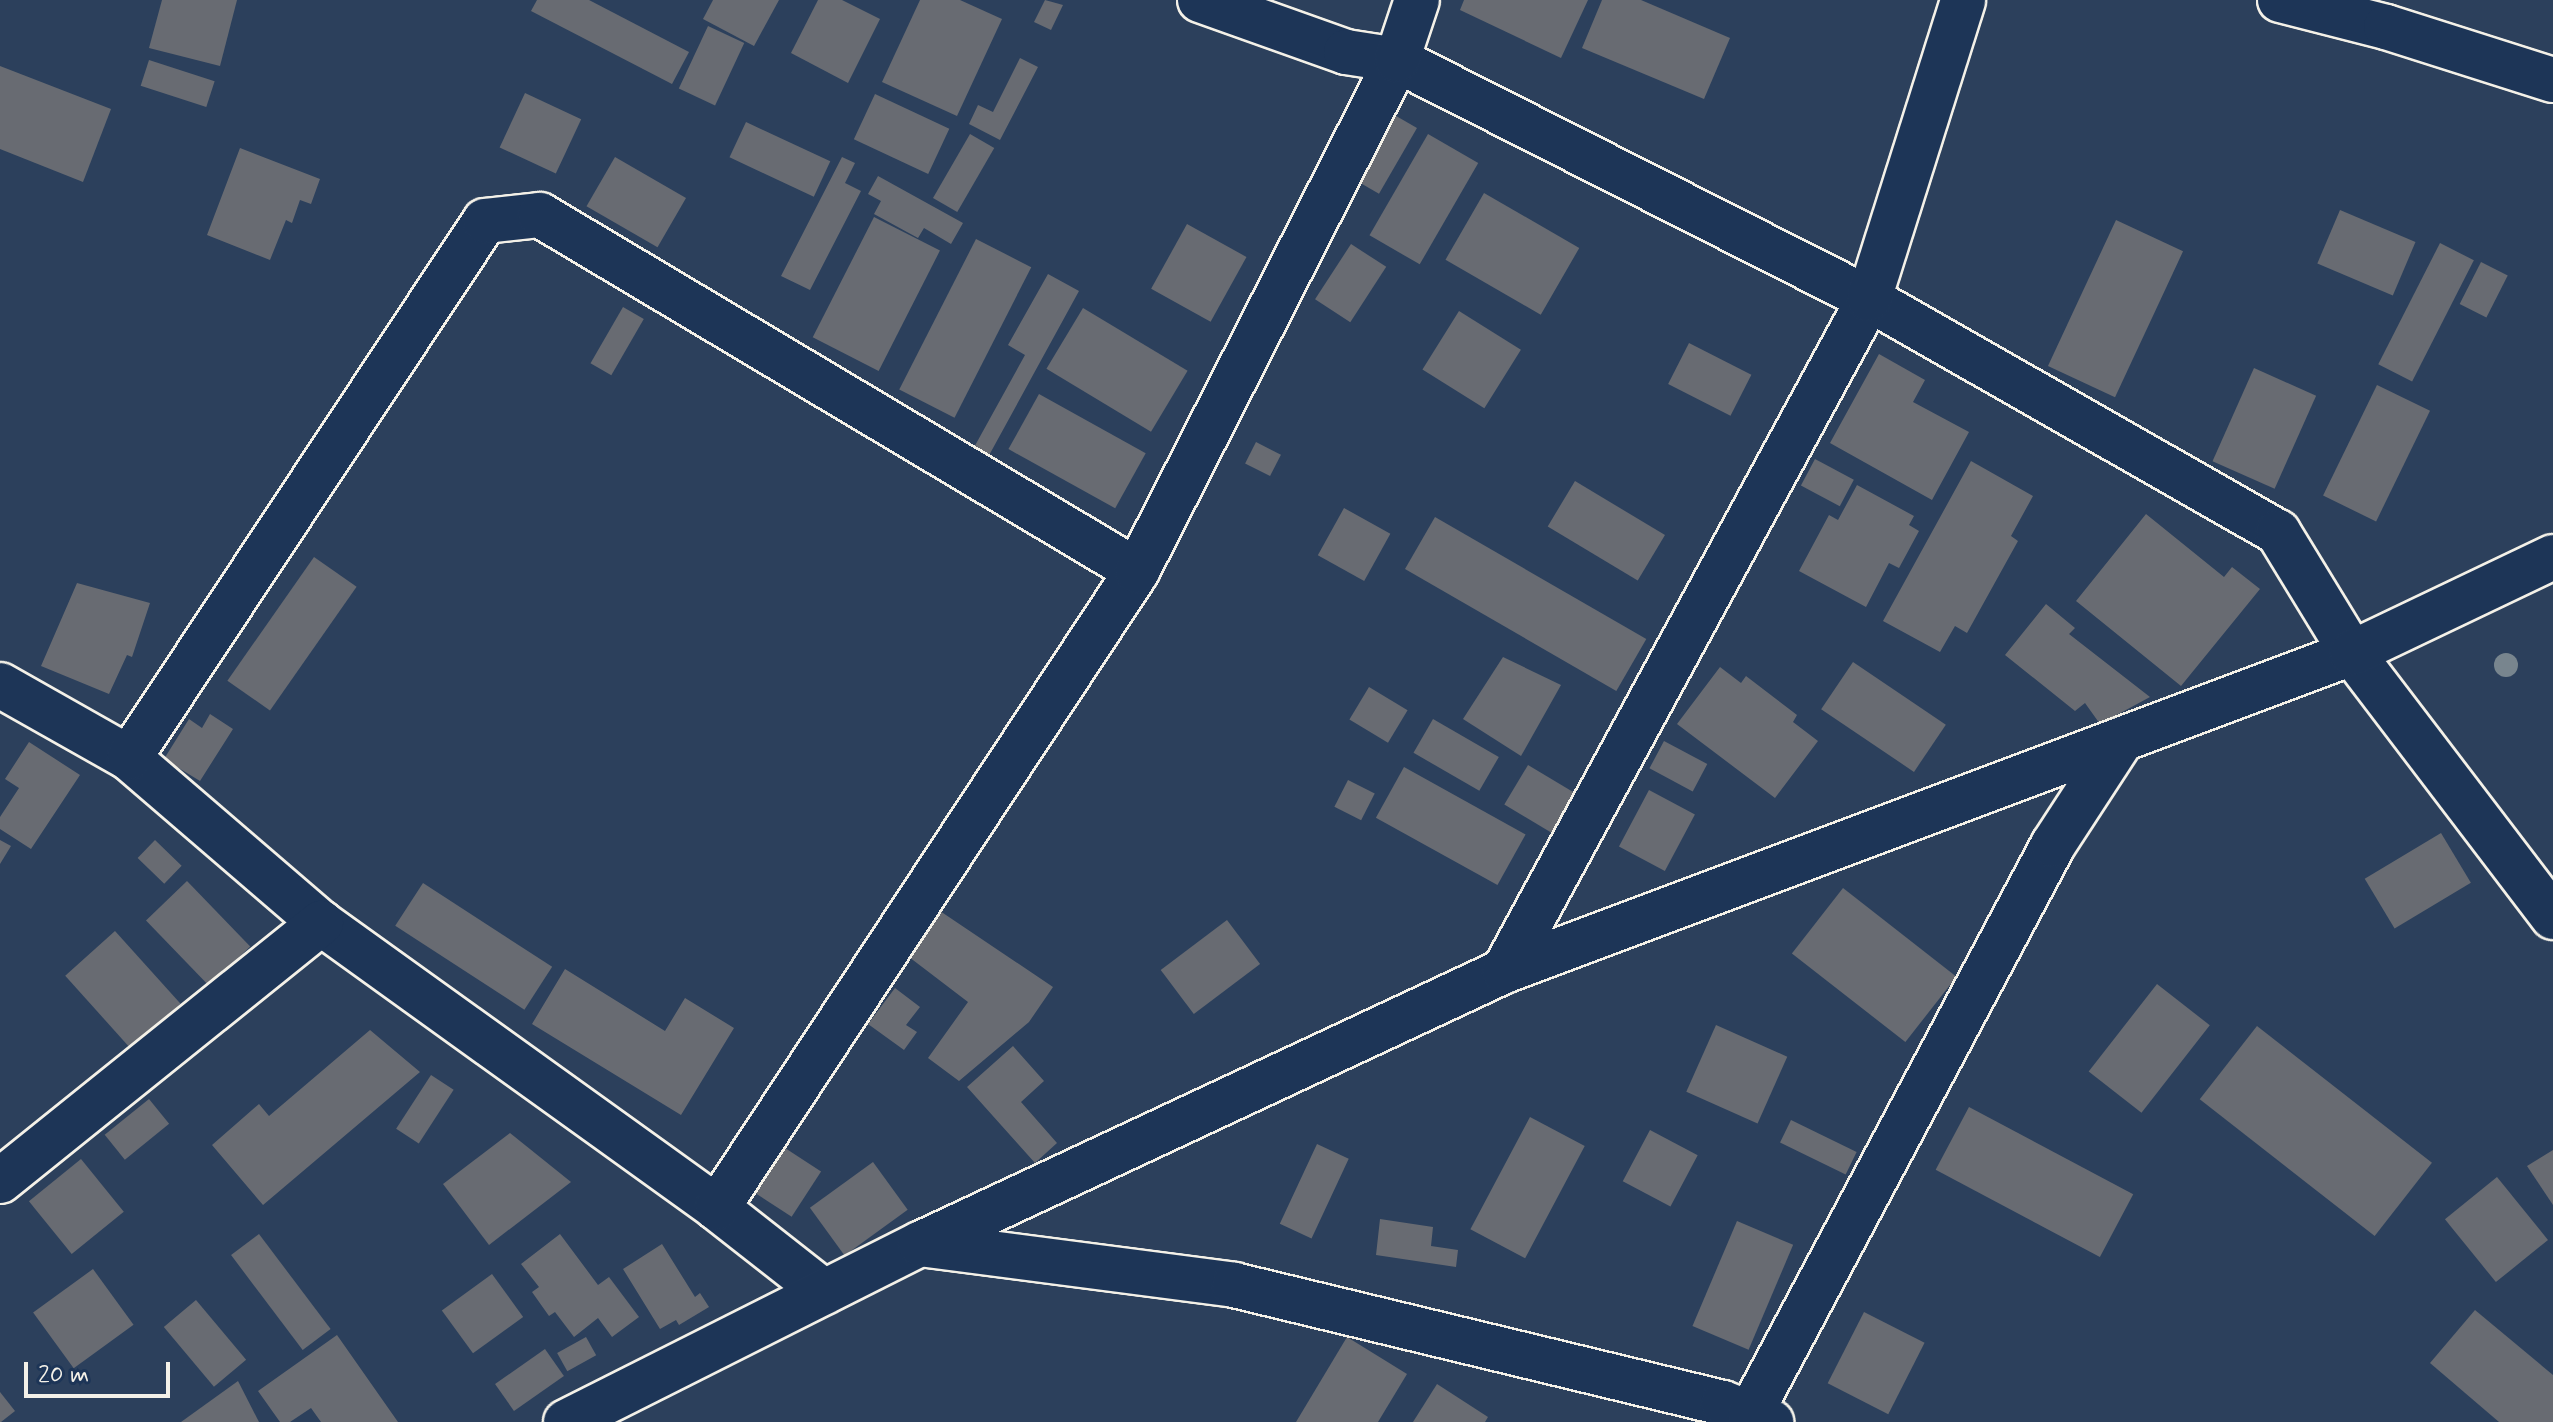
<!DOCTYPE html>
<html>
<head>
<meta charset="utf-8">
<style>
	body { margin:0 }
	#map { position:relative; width:2553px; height:1422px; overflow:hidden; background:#2c405c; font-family:Mynerve,sans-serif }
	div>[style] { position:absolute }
	.building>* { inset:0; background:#686b72; transform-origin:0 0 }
	.roads { filter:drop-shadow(2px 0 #f4f1e8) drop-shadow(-2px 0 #f4f1e8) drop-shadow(0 2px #f4f1e8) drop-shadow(0 -2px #f4f1e8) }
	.minor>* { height:44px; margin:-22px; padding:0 22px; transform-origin:22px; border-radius:22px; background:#1d3557 }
	.trees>* { width:24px; height:24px; margin:-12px; border-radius:50%; background:#78858e }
	span { translate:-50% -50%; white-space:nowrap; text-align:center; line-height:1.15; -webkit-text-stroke:6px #1d3557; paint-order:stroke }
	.scale { position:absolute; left:24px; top:1362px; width:146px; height:36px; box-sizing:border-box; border:4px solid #f4f1e8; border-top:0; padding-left:10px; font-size:24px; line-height:28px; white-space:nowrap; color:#f4f1e8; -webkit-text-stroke:6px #1d3557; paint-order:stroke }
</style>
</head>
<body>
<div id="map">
	<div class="building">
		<div style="clip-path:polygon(162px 0,237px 0,220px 66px,149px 48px)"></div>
		<div style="clip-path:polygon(537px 0,589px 0,689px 52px,672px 84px,531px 11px)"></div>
		<div style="clip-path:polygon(713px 0,779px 0,754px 46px,703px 19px)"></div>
		<div style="clip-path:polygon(818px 0,842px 0,880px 19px,848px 83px,791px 53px)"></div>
		<div style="clip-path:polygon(920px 0,960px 0,1002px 19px,957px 116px,882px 82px)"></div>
		<div style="clip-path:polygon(1045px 0,1063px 5px,1051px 30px,1034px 22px)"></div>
		<div style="clip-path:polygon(1464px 0,1588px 0,1561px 58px,1460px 10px)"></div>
		<div style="clip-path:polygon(1602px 0,1641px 0,1730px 38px,1704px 99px,1582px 48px)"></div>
		<div style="left:708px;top:26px;width:40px;height:69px;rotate:25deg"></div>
		<div style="clip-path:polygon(1020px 58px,1038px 67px,1000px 140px,969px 124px,978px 105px,993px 112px)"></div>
		<div style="left:149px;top:60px;width:69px;height:27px;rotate:18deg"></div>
		<div style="clip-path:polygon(0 66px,111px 109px,83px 182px,0 149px)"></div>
		<div style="left:525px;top:93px;width:62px;height:60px;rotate:25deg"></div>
		<div style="left:875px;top:94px;width:82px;height:50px;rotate:25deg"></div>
		<div style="left:1391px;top:113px;width:30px;height:76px;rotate:30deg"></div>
		<div style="left:746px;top:122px;width:93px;height:39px;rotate:25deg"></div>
		<div style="left:970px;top:134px;width:28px;height:74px;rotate:30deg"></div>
		<div style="left:1428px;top:134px;width:58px;height:117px;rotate:30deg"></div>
		<div style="clip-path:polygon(240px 148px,320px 179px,311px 204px,300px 200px,292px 223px,286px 220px,270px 260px,207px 235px)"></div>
		<div style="left:615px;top:157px;width:82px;height:57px;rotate:30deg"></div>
		<div style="clip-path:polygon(842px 157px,855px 163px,845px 183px,861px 191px,810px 290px,781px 276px)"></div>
		<div style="clip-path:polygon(878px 176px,963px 223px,951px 244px,924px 228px,918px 238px,874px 214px,881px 201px,868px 194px)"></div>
		<div style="left:1484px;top:193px;width:110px;height:77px;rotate:30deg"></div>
		<div style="left:2340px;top:210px;width:82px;height:58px;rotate:23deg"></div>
		<div style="left:874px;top:217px;width:74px;height:135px;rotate:27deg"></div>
		<div style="left:2116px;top:220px;width:74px;height:161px;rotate:25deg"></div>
		<div style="left:1187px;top:224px;width:68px;height:74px;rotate:29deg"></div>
		<div style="left:976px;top:239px;width:62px;height:169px;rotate:27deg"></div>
		<div style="left:2440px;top:243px;width:38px;height:136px;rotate:27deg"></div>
		<div style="left:1351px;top:244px;width:42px;height:66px;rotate:33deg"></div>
		<div style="left:2481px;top:262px;width:30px;height:47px;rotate:27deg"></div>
		<div style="clip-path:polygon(1048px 274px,1079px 291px,987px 459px,972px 451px,1025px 355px,1008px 345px)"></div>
		<div style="left:623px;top:307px;width:24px;height:65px;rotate:30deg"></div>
		<div style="left:1083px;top:308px;width:122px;height:71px;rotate:31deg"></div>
		<div style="left:1459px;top:311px;width:73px;height:69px;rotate:32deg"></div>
		<div style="left:1689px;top:343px;width:70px;height:46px;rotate:27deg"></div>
		<div style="clip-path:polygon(1879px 354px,1925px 380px,1913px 402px,1969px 432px,1932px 500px,1830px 443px)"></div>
		<div style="left:2254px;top:368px;width:68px;height:102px;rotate:24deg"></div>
		<div style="left:2377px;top:385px;width:59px;height:123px;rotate:26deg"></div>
		<div style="left:1039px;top:394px;width:122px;height:63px;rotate:29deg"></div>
		<div style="left:1256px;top:442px;width:28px;height:24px;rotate:27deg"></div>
		<div style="left:1815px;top:459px;width:44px;height:30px;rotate:28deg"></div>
		<div style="clip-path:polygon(1971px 461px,2033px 496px,2011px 536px,2018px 541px,1967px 633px,1955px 626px,1940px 652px,1883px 621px)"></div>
		<div style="left:1575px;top:481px;width:105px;height:53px;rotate:31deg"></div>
		<div style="clip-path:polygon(1857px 485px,1914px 516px,1909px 525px,1919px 531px,1899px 568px,1889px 563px,1866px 607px,1799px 571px,1829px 515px,1838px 520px)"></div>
		<div style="left:1344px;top:508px;width:53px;height:54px;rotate:29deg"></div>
		<div style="clip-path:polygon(2146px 514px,2224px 577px,2232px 567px,2260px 589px,2181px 686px,2076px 601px)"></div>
		<div style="left:1435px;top:517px;width:244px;height:60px;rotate:30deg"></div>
		<div style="left:314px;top:557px;width:52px;height:151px;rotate:35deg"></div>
		<div style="clip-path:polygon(77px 583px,150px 603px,132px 657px,127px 655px,109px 694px,41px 666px)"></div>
		<div style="clip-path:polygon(2046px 604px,2075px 628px,2069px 634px,2150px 697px,2100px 724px,2085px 703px,2075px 711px,2005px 655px)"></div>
		<div style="clip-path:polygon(1503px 657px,1561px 685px,1521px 756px,1463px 719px)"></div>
		<div style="left:1853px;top:662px;width:112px;height:57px;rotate:34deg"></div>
		<div style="clip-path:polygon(1720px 667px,1741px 683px,1746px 676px,1797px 715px,1793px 722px,1818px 741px,1775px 798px,1677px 724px)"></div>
		<div style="left:1369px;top:687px;width:45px;height:38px;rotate:31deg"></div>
		<div style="clip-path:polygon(210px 714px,233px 729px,200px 781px,164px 759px,189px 719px,202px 728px)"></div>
		<div style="left:1433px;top:719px;width:76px;height:39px;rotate:30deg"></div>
		<div style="left:1664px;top:741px;width:49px;height:31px;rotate:28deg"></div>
		<div style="clip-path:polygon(29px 742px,80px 775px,31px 849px,0 829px,0 817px,19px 788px,5px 779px)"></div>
		<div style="left:1528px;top:765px;width:58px;height:46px;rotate:31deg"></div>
		<div style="left:1404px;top:767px;width:139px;height:58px;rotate:29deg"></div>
		<div style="left:1348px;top:780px;width:30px;height:30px;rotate:27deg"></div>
		<div style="left:1649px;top:790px;width:52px;height:64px;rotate:28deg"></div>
		<div style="left:2441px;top:833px;width:58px;height:89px;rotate:59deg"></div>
		<div style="clip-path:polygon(0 840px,11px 846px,0 864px)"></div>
		<div style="left:155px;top:840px;width:37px;height:25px;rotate:44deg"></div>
		<div style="left:187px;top:881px;width:91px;height:57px;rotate:46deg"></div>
		<div style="left:423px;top:883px;width:154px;height:51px;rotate:33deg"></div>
		<div style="left:1843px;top:888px;width:144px;height:83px;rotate:38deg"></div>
		<div style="clip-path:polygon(940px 911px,1053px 987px,1029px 1022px,959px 1081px,928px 1058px,968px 1002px,909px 957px)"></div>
		<div style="left:1227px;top:920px;width:55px;height:83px;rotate:53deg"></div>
		<div style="left:115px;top:931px;width:98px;height:67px;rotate:48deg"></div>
		<div style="clip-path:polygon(565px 969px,665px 1031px,685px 998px,734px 1028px,681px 1115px,532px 1024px)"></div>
		<div style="left:2157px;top:984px;width:67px;height:111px;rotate:38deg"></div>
		<div style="clip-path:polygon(895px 988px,920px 1007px,906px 1025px,917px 1032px,904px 1050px,868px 1024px)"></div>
		<div style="left:1716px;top:1025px;width:78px;height:73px;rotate:24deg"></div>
		<div style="left:2257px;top:1026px;width:222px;height:93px;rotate:38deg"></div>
		<div style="clip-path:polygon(370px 1030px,420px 1072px,263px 1205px,212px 1145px,259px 1104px,269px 1116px)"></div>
		<div style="clip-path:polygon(1013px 1046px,1044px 1081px,1021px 1102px,1057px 1143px,1035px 1163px,967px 1087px)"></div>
		<div style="left:431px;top:1075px;width:27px;height:64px;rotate:33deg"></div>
		<div style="left:149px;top:1099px;width:32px;height:57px;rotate:51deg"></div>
		<div style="left:1969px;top:1107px;width:186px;height:71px;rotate:28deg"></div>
		<div style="left:1530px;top:1117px;width:62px;height:127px;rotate:28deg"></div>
		<div style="left:1791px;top:1120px;width:73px;height:25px;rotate:26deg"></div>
		<div style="left:1650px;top:1130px;width:54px;height:58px;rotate:28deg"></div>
		<div style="clip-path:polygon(510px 1133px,571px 1182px,489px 1245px,443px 1184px)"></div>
		<div style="left:1317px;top:1144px;width:35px;height:88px;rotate:25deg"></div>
		<div style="left:785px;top:1148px;width:43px;height:54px;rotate:33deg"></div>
		<div style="clip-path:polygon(2553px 1150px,2553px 1205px,2527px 1166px)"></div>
		<div style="left:81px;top:1159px;width:68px;height:67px;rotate:51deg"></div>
		<div style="left:873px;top:1162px;width:59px;height:78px;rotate:54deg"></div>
		<div style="left:2497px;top:1177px;width:81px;height:67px;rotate:51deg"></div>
		<div style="clip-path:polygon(1380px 1219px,1433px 1227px,1431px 1246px,1458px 1250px,1456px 1267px,1376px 1255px)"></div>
		<div style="left:1737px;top:1221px;width:61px;height:114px;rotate:23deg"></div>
		<div style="left:259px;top:1234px;width:119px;height:35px;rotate:53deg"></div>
		<div style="clip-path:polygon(560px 1234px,598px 1285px,609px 1277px,639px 1317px,612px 1337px,598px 1318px,574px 1337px,555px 1312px,549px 1316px,532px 1292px,539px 1287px,521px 1264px)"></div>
		<div style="clip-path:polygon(662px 1244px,695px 1297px,700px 1293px,709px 1307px,679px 1325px,676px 1320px,660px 1329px,623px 1269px)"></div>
		<div style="left:93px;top:1269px;width:69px;height:74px;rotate:54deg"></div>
		<div style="left:492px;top:1274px;width:53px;height:62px;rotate:54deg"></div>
		<div style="left:196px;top:1300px;width:78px;height:42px;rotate:50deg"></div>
		<div style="clip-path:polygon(2475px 1310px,2553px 1375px,2553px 1422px,2499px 1422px,2430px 1363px)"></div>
		<div style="left:1864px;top:1312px;width:68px;height:80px;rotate:27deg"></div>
		<div style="clip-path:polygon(337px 1335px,398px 1422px,321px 1422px,311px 1408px,290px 1422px,280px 1422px,258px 1391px)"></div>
		<div style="left:586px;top:1337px;width:21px;height:33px;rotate:61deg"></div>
		<div style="clip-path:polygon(1347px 1337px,1407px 1374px,1378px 1422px,1296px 1422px)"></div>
		<div style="left:545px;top:1349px;width:33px;height:61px;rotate:55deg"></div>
		<div style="clip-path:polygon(238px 1381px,259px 1422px,181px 1422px)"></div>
		<div style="clip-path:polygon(1437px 1384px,1488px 1417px,1485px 1422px,1413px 1422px)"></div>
		<div style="clip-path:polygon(0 1392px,15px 1411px,1px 1422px,0 1422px)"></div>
	</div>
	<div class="roads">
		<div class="minor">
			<div style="left:1200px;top:0;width:155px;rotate:19.6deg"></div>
			<div style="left:1346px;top:52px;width:52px;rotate:8.9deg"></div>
			<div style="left:1397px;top:60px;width:529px;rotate:26.86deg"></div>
			<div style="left:1869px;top:299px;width:471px;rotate:29.7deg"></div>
			<div style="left:2278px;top:532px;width:142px;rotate:58.6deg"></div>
			<div style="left:2352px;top:653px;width:332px;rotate:52.7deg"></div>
			<div style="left:2280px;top:0;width:109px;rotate:14.3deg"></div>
			<div style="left:2386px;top:27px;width:175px;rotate:17.6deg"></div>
			<div style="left:0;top:685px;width:148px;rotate:29.5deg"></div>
			<div style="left:129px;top:758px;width:253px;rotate:40.7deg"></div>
			<div style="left:321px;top:923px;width:488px;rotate:35.7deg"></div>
			<div style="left:717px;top:1208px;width:136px;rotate:38.1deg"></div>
			<div style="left:129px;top:758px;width:644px;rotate:-56.46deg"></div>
			<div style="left:485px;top:221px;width:55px;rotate:-6.2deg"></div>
			<div style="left:540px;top:215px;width:695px;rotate:30.81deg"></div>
			<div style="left:1504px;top:971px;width:765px;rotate:-61.49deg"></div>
			<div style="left:1869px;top:299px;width:313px;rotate:-72.5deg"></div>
			<div style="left:0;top:1181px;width:412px;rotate:-38.8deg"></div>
			<div style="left:717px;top:1208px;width:763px;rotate:-56.6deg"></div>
			<div style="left:1137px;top:571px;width:573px;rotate:-63.03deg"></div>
			<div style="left:1397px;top:60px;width:63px;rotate:-71.6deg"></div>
			<div style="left:920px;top:1244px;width:317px;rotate:7.4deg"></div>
			<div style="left:1234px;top:1285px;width:503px;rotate:13.57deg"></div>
			<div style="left:1723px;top:1403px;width:52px;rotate:21.6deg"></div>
			<div style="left:1750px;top:1414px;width:645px;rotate:-61.96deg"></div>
			<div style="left:2053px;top:845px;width:126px;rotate:-56.9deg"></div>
			<div style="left:566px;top:1422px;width:396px;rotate:-26.7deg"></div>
			<div style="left:920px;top:1244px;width:645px;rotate:-25.05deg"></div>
			<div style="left:1504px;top:971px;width:906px;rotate:-20.56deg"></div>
			<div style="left:2352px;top:653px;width:223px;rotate:-25.5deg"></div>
		</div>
	</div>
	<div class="trees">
		<div style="left:2506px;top:665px"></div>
	</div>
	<div class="scale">20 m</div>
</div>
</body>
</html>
